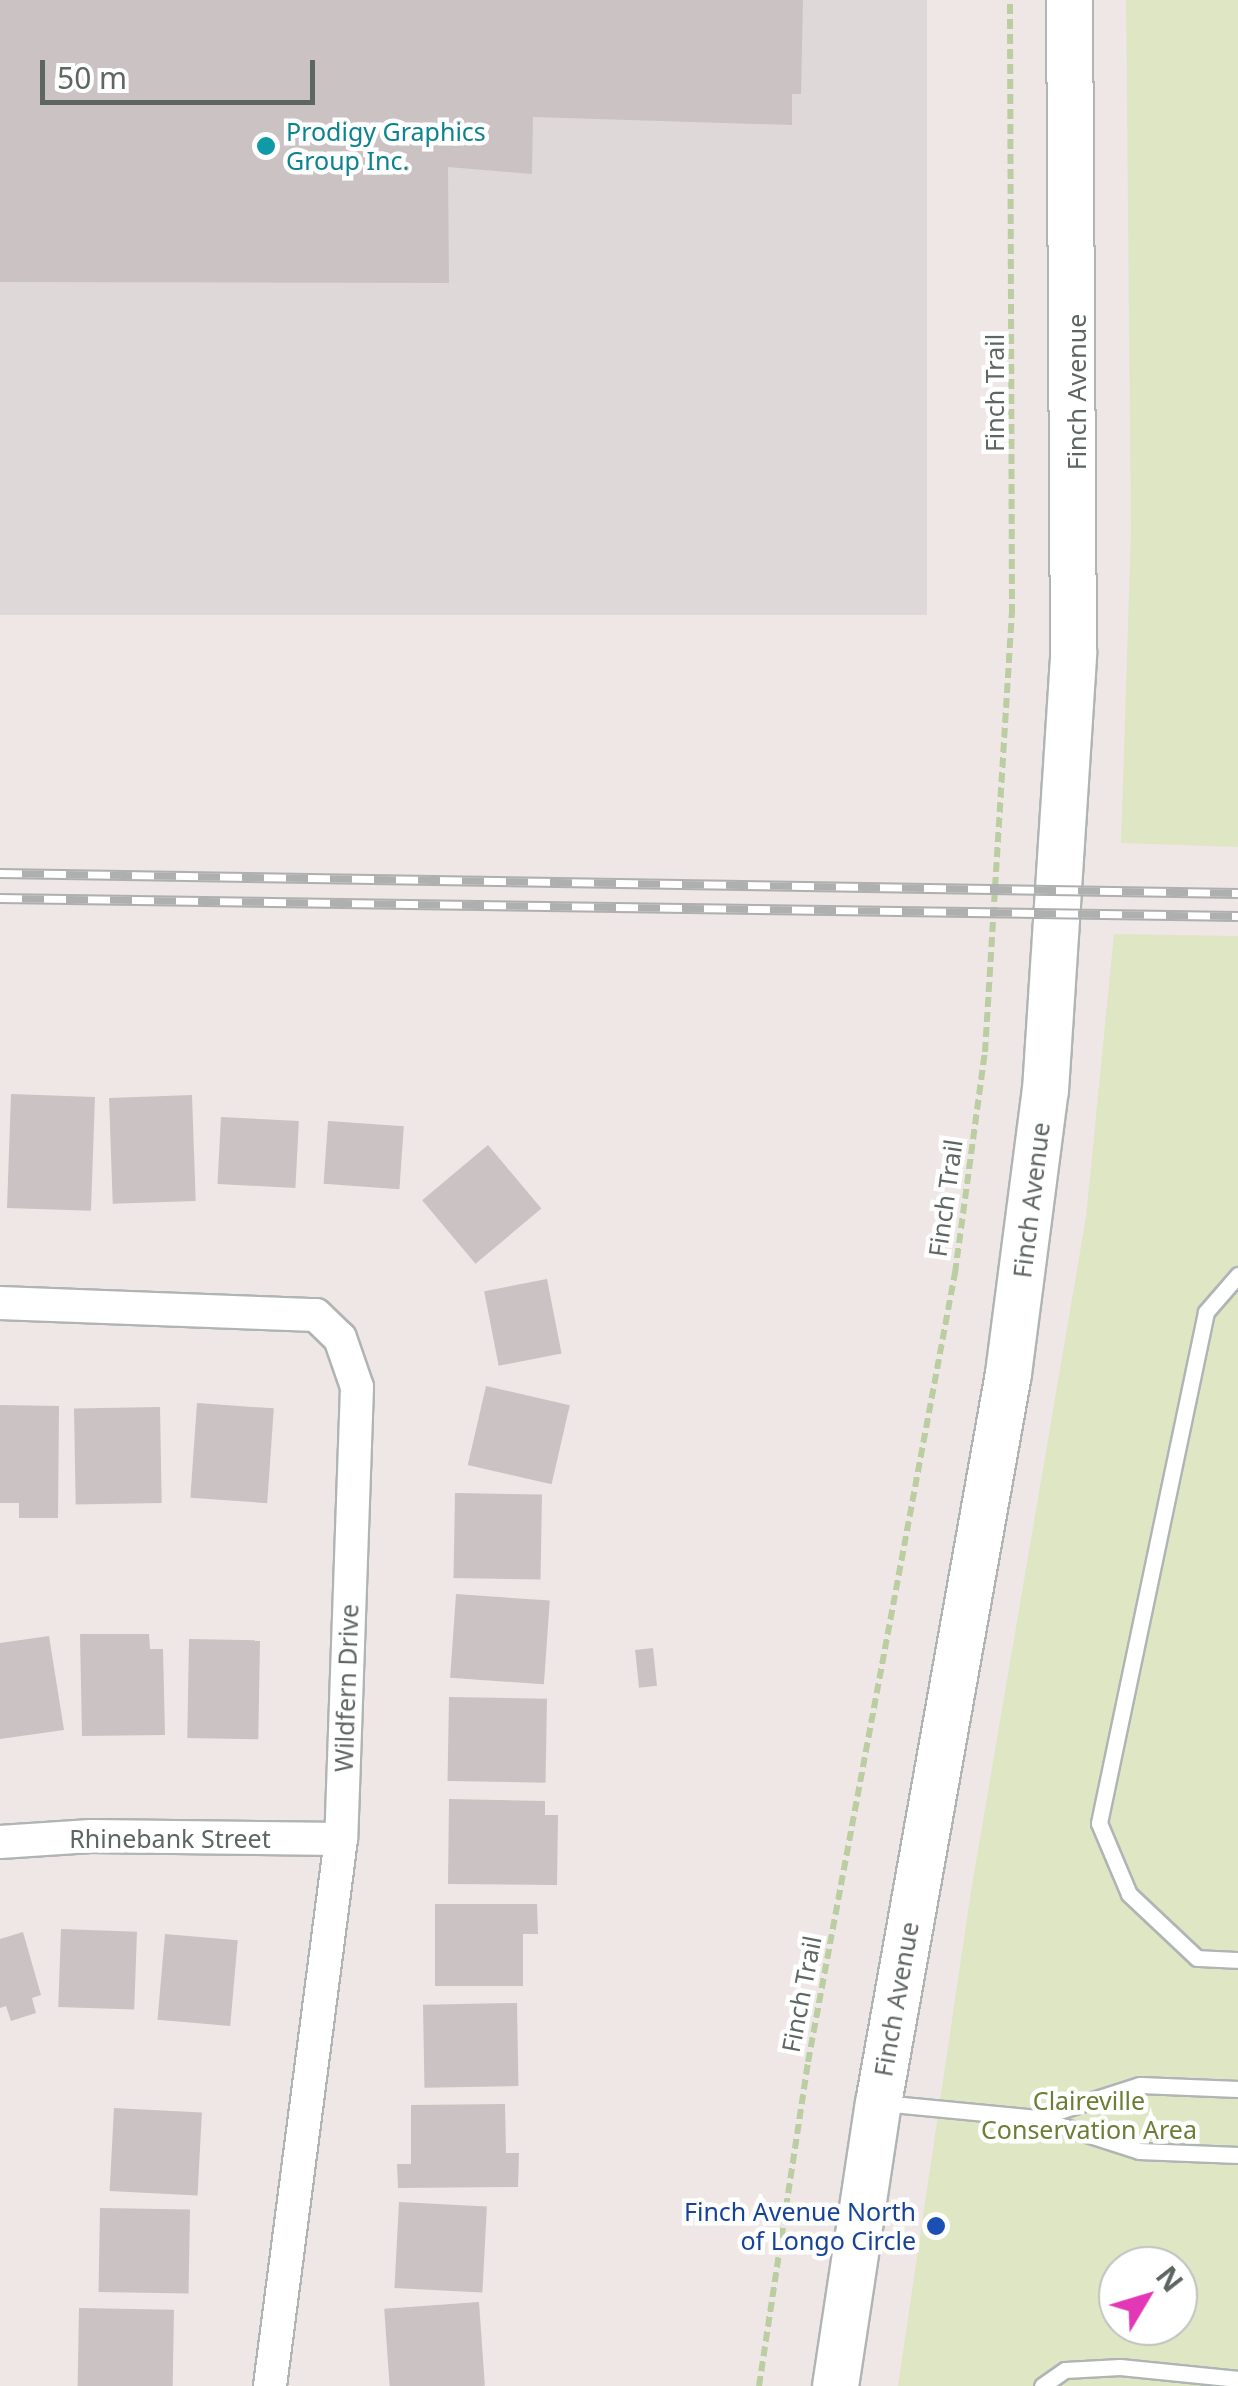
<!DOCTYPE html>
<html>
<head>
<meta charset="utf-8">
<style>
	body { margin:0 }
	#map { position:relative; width:1238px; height:2386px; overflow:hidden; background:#efe6e6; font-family:"Noto Sans",sans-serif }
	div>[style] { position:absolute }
	.industrial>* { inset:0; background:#ded8d9; transform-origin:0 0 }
	.green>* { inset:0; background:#dfe6c4 }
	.building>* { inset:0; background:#cbc2c4; transform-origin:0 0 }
	.path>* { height:6px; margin-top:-3px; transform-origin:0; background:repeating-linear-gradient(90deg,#bacea2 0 10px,transparent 0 15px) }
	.roads { filter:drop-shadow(2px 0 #afb5b4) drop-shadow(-2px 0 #afb5b4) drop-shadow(0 2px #afb5b4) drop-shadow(0 -2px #afb5b4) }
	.lane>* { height:15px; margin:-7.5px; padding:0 7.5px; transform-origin:7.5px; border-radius:7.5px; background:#fff }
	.street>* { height:32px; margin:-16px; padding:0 16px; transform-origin:16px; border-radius:16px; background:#fff }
	.secondary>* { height:45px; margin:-22.5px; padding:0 22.5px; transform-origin:22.5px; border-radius:22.5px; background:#fff }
	.rail>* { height:11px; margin-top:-5.5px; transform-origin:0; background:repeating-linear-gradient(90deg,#fff 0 22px,#aeb0af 0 44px); box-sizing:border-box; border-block:2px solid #aeb0af }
	.dots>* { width:28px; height:28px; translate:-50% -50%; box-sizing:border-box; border:5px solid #fff; border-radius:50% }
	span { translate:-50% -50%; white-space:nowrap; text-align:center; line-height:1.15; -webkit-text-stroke:9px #fff; paint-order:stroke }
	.culture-label { font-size:25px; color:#0d838f }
	.left { translate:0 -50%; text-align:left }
	.street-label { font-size:25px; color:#5e6664 }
	.park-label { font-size:25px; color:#6c7d36 }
	.transit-label { font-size:25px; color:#164399 }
	.right { translate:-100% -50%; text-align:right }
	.north { position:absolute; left:1098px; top:2246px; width:100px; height:100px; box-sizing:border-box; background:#fff; border:2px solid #bfc2c1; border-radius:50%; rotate:52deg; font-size:28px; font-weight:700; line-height:40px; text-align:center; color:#5e6664 }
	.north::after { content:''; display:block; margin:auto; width:35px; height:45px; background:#e338b5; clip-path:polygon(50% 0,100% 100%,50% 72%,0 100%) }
	.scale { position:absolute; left:40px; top:60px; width:275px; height:45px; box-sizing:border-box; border:5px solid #5e6664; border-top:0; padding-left:12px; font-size:30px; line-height:35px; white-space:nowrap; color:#5e6664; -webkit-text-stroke:8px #fff; paint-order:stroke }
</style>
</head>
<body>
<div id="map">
	<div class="industrial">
		<div style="left:0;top:0;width:927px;height:615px"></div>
	</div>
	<div class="green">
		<div style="clip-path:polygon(1126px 0,1238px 0,1238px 847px,1121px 843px,1131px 531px)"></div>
		<div style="clip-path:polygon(evenodd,1114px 934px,1238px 936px,1238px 2386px,898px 2386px,971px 1891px,1086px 1217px,1114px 934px,1118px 2266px,1178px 2266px,1178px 2326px,1118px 2326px,1118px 2266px)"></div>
	</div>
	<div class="building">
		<div style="clip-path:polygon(0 0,803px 0,801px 94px,792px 94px,792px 125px,533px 117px,532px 174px,448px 167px,449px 283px,0 282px)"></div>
		<div style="left:11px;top:1094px;width:84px;height:114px;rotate:2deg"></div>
		<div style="left:192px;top:1095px;width:106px;height:83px;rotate:88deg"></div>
		<div style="left:221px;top:1117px;width:78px;height:67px;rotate:3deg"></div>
		<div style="left:328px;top:1121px;width:76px;height:63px;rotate:4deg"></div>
		<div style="left:488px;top:1145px;width:83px;height:86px;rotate:50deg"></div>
		<div style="left:547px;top:1279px;width:76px;height:64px;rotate:79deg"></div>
		<div style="left:486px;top:1386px;width:86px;height:81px;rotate:13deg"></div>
		<div style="left:197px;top:1403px;width:77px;height:95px;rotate:4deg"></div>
		<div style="clip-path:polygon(0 1405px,59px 1406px,58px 1518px,19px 1518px,19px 1503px,0 1503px)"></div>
		<div style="left:160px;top:1407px;width:96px;height:86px;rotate:89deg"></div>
		<div style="left:455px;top:1493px;width:87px;height:85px;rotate:1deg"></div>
		<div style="left:456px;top:1594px;width:94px;height:84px;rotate:4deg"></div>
		<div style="clip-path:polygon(80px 1634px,149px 1634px,150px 1649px,163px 1649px,165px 1735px,82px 1736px)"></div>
		<div style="clip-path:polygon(49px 1636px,64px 1730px,0 1739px,0 1643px)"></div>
		<div style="left:189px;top:1639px;width:71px;height:99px;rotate:1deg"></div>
		<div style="left:653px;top:1648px;width:38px;height:18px;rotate:84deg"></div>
		<div style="left:449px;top:1697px;width:98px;height:84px;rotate:1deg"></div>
		<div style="clip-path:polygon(449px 1799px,545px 1801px,545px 1815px,558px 1815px,557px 1885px,448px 1884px)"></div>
		<div style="clip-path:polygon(435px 1904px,537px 1904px,538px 1934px,523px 1934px,523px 1986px,435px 1986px)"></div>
		<div style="left:61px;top:1929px;width:76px;height:78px;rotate:2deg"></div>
		<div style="clip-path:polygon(23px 1932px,41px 1995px,32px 1998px,36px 2013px,11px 2021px,6px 2006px,0 2008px,0 1939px)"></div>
		<div style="left:165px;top:1934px;width:73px;height:86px;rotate:5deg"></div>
		<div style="left:517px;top:2003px;width:83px;height:94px;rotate:89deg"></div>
		<div style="clip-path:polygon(505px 2104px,506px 2153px,519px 2153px,518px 2187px,398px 2188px,397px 2164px,411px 2164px,411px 2105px)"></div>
		<div style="left:114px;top:2108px;width:88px;height:83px;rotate:3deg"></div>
		<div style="left:399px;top:2202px;width:88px;height:86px;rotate:3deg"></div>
		<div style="left:100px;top:2208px;width:90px;height:84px;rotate:1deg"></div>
		<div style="left:479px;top:2302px;width:84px;height:95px;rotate:86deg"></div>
		<div style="left:79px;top:2308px;width:95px;height:78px;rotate:1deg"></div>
	</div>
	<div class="path">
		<div style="left:759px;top:2386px;width:328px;rotate:-81.4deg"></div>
		<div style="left:808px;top:2062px;width:803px;rotate:-79.45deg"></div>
		<div style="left:955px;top:1273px;width:223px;rotate:-82.3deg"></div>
		<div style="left:985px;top:1052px;width:439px;rotate:-86.5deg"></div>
		<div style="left:1012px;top:614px;width:614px;rotate:-90.19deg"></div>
	</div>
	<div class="roads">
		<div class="lane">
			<div style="left:1238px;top:1275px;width:49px;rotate:130.9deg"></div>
			<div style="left:1206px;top:1312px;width:522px;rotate:101.83deg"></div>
			<div style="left:1099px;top:1823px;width:77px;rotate:67.1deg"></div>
			<div style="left:1129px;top:1894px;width:93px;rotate:43.3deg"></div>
			<div style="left:1197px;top:1958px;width:41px;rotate:2.8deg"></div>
			<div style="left:882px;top:2103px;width:156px;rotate:5.5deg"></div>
			<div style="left:1037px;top:2118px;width:107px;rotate:17.9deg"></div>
			<div style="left:1139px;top:2151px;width:99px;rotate:2.3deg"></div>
			<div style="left:1037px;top:2118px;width:108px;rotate:-17.8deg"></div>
			<div style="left:1140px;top:2085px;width:98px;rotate:2.3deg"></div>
			<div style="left:1042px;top:2386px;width:28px;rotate:-35deg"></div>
			<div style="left:1065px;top:2370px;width:55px;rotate:-3.1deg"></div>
			<div style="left:1120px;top:2367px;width:119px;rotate:5.8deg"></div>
		</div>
		<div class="street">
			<div style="left:0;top:1303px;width:316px;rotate:2.2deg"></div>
			<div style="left:316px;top:1315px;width:33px;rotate:44deg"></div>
			<div style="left:340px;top:1338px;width:52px;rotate:70.9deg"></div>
			<div style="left:357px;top:1387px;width:452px;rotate:92deg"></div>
			<div style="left:341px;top:1839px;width:552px;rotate:97.4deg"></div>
			<div style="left:0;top:1842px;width:91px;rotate:-3.8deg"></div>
			<div style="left:91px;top:1836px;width:250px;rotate:0.7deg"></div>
		</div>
		<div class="secondary">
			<div style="left:835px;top:2386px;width:286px;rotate:-81.4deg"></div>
			<div style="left:878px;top:2103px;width:741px;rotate:-79.9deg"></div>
			<div style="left:1008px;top:1373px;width:285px;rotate:-82.6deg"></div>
			<div style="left:1045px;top:1090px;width:438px;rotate:-86.3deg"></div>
			<div style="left:1073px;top:653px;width:653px;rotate:-90.35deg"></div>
		</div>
	</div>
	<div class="rail">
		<div style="left:0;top:873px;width:1238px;rotate:0.93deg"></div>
		<div style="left:0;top:898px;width:1238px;rotate:0.83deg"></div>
	</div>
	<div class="dots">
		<div style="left:266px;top:146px;background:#0f9aa8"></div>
		<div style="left:936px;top:2226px;background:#1a4fb4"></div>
	</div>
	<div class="culture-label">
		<span class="left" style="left:286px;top:146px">Prodigy Graphics<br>Group Inc.</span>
	</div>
	<div class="street-label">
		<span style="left:1076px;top:392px;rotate:-90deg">Finch Avenue</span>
		<span style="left:994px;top:393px;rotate:-90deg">Finch Trail</span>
		<span style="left:945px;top:1198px;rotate:-82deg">Finch Trail</span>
		<span style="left:1031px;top:1200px;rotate:-83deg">Finch Avenue</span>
		<span style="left:346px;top:1688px;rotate:-88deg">Wildfern Drive</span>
		<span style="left:170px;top:1838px">Rhinebank Street</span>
		<span style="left:801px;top:1994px;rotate:-79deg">Finch Trail</span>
		<span style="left:896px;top:1999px;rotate:-80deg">Finch Avenue</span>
	</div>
	<div class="park-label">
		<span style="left:1089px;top:2115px">Claireville<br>Conservation Area</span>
	</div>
	<div class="transit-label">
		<span class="right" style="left:916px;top:2226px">Finch Avenue North<br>of Longo Circle</span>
	</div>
	<div class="north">N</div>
	<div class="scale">50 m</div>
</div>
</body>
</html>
